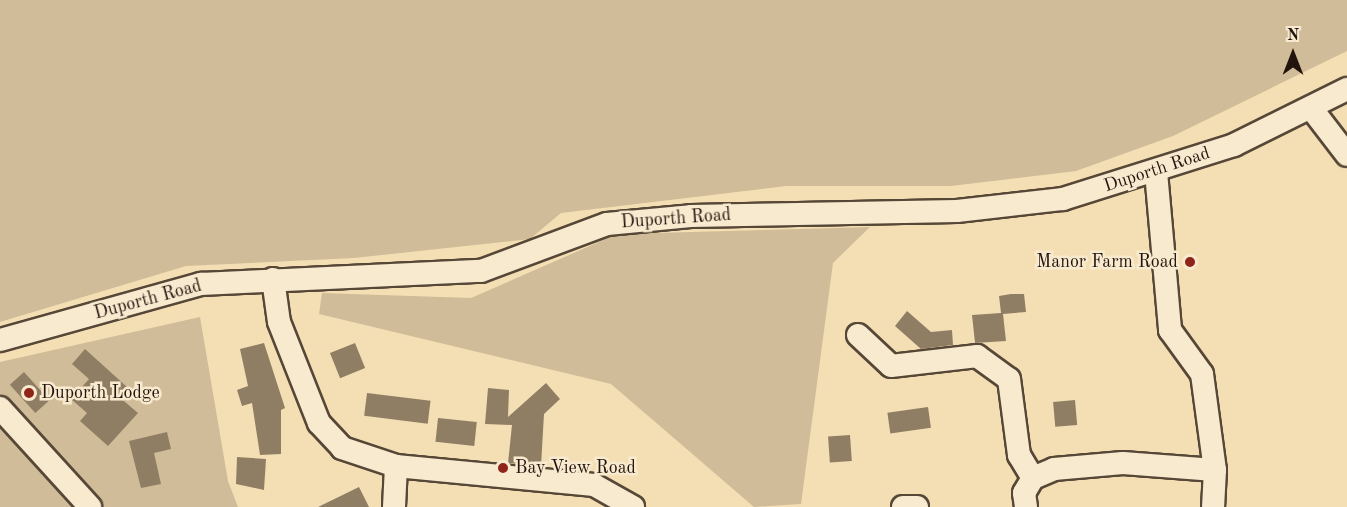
<!DOCTYPE html>
<html>
<head>
<meta charset="utf-8">
<style>
	body { margin:0 }
	#map { position:relative; width:1347px; height:507px; overflow:hidden; background:#f4dfb5; font-family:"Old Standard TT",serif }
	div>[style] { position:absolute }
	.green>* { inset:0; background:#d0bc98 }
	.building>* { inset:0; background:#8f7e64; transform-origin:0 0 }
	.roads { filter:drop-shadow(2px 0 #564737) drop-shadow(-2px 0 #564737) drop-shadow(0 2px #564737) drop-shadow(0 -2px #564737) }
	.minor>* { height:22px; margin:-11px; padding:0 11px; transform-origin:11px; border-radius:11px; background:#f8eacf }
	.dots>* { width:16px; height:16px; translate:-50% -50%; box-sizing:border-box; border:3px solid #f8eacf; border-radius:50% }
	span { translate:-50% -50%; white-space:nowrap; text-align:center; line-height:1.15; -webkit-text-stroke:5px #f8eacf; paint-order:stroke }
	.street-label { font-size:18px; color:#22140d }
	.poi-label { font-size:18px; color:#22140d }
	.right { translate:-100% -50%; text-align:right }
	.left { translate:0 -50%; text-align:left }
	.north { position:absolute; left:1263px; top:24px; width:60px; height:60px; -webkit-text-stroke:4px #f8eacf; paint-order:stroke; rotate:0deg; font-size:16px; font-weight:700; line-height:24px; text-align:center; color:#22140d }
	.north::after { content:''; display:block; margin:auto; width:21px; height:27px; background:#22140d; clip-path:polygon(50% 0,100% 100%,50% 72%,0 100%) }
</style>
</head>
<body>
<div id="map">
	<div class="green">
		<div style="clip-path:polygon(0 0,1347px 0,1347px 51px,1173px 136px,1076px 171px,951px 186px,786px 186px,561px 213px,530px 239px,354px 258px,186px 266px,0 322px)"></div>
		<div style="clip-path:polygon(870px 227px,833px 263px,801px 504px,754px 507px,611px 384px,319px 314px,322px 293px,471px 298px,617px 234px)"></div>
		<div style="clip-path:polygon(200px 317px,228px 481px,238px 507px,0 507px,0 362px)"></div>
	</div>
	<div class="building">
		<div style="clip-path:polygon(1011px 294px,1024px 294px,1026px 312px,1003px 314px,1006px 341px,975px 343px,972px 315px,1001px 313px,999px 296px)"></div>
		<div style="clip-path:polygon(907px 311px,931px 332px,952px 330px,953px 345px,921px 349px,895px 326px)"></div>
		<div style="clip-path:polygon(264px 343px,285px 408px,281px 410px,281px 454px,260px 455px,252px 403px,242px 406px,237px 390px,248px 386px,240px 349px)"></div>
		<div style="left:355px;top:343px;width:27px;height:27px;rotate:68deg"></div>
		<div style="clip-path:polygon(85px 349px,127px 387px,118px 396px,138px 413px,108px 446px,80px 421px,87px 413px,71px 399px,89px 379px,72px 364px)"></div>
		<div style="left:24px;top:372px;width:38px;height:19px;rotate:48deg"></div>
		<div style="clip-path:polygon(546px 383px,560px 399px,544px 414px,541px 466px,508px 463px,512px 425px,485px 424px,488px 388px,509px 390px,508px 417px)"></div>
		<div style="left:367px;top:393px;width:64px;height:23px;rotate:7deg"></div>
		<div style="left:1075px;top:400px;width:25px;height:22px;rotate:85deg"></div>
		<div style="left:928px;top:407px;width:21px;height:41px;rotate:82deg"></div>
		<div style="left:438px;top:418px;width:39px;height:24px;rotate:6deg"></div>
		<div style="clip-path:polygon(167px 432px,171px 449px,154px 453px,161px 484px,141px 488px,129px 441px)"></div>
		<div style="left:850px;top:435px;width:26px;height:22px;rotate:86deg"></div>
		<div style="clip-path:polygon(237px 457px,266px 459px,264px 490px,236px 484px)"></div>
		<div style="clip-path:polygon(359px 487px,369px 507px,318px 507px)"></div>
	</div>
	<div class="roads">
		<div class="minor">
			<div style="left:1311px;top:108px;width:59px;rotate:52.5deg"></div>
			<div style="left:1156px;top:172px;width:159px;rotate:84.9deg"></div>
			<div style="left:1170px;top:330px;width:54px;rotate:54deg"></div>
			<div style="left:1202px;top:374px;width:97px;rotate:82.3deg"></div>
			<div style="left:1215px;top:470px;width:37px;rotate:93deg"></div>
			<div style="left:273px;top:279px;width:43px;rotate:82.1deg"></div>
			<div style="left:279px;top:322px;width:109px;rotate:68.4deg"></div>
			<div style="left:319px;top:423px;width:34px;rotate:47deg"></div>
			<div style="left:342px;top:448px;width:57px;rotate:18.4deg"></div>
			<div style="left:396px;top:466px;width:199px;rotate:5.5deg"></div>
			<div style="left:594px;top:485px;width:45px;rotate:29.4deg"></div>
			<div style="left:858px;top:335px;width:45px;rotate:43.2deg"></div>
			<div style="left:891px;top:366px;width:87px;rotate:-6.6deg"></div>
			<div style="left:977px;top:356px;width:39px;rotate:36deg"></div>
			<div style="left:1009px;top:379px;width:77px;rotate:82.5deg"></div>
			<div style="left:1019px;top:455px;width:27px;rotate:59deg"></div>
			<div style="left:0;top:340px;width:209px;rotate:-15.6deg"></div>
			<div style="left:201px;top:284px;width:280px;rotate:-2.7deg"></div>
			<div style="left:481px;top:271px;width:134px;rotate:-20.5deg"></div>
			<div style="left:607px;top:224px;width:84px;rotate:-5.4deg"></div>
			<div style="left:691px;top:216px;width:266px;rotate:-1.1deg"></div>
			<div style="left:957px;top:211px;width:107px;rotate:-6.5deg"></div>
			<div style="left:1063px;top:199px;width:179px;rotate:-17.5deg"></div>
			<div style="left:1234px;top:145px;width:126px;rotate:-26.4deg"></div>
			<div style="left:0;top:408px;width:134px;rotate:47.7deg"></div>
			<div style="left:394px;top:507px;width:41px;rotate:-87.2deg"></div>
			<div style="left:903px;top:507px;width:14px"></div>
			<div style="left:1026px;top:507px;width:14px;rotate:-98deg"></div>
			<div style="left:1024px;top:493px;width:17px;rotate:-59deg"></div>
			<div style="left:1033px;top:478px;width:23px;rotate:-23deg"></div>
			<div style="left:1054px;top:469px;width:69px;rotate:-5deg"></div>
			<div style="left:1123px;top:463px;width:92px;rotate:4.4deg"></div>
		</div>
	</div>
	<div class="dots">
		<div style="left:1190px;top:262px;background:#8f2418"></div>
		<div style="left:29px;top:393px;background:#8f2418"></div>
		<div style="left:503px;top:468px;background:#8f2418"></div>
	</div>
	<div class="street-label">
		<span style="left:1157px;top:170px;rotate:-18deg">Duporth Road</span>
		<span style="left:676px;top:219px;rotate:-4deg">Duporth Road</span>
		<span style="left:148px;top:300px;rotate:-15deg">Duporth Road</span>
	</div>
	<div class="poi-label">
		<span class="right" style="left:1178px;top:262px">Manor Farm Road</span>
		<span class="left" style="left:41px;top:393px">Duporth Lodge</span>
		<span class="left" style="left:515px;top:468px">Bay View Road</span>
	</div>
	<div class="north">N</div>
</div>
</body>
</html>
